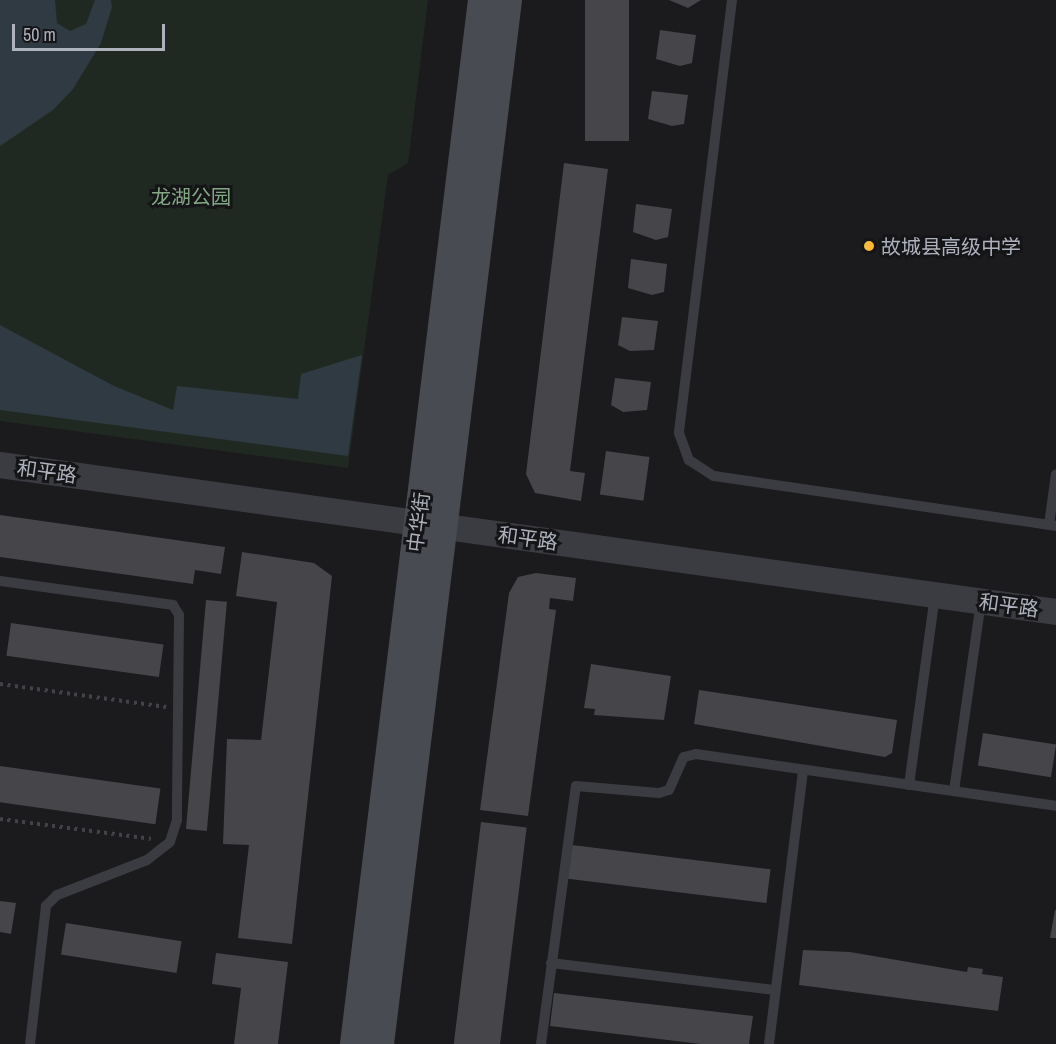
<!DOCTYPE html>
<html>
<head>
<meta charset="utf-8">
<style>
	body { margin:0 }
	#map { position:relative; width:1056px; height:1044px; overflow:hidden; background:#1b1a1d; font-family:"Archivo Narrow","Noto Sans SC",sans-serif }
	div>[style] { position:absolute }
	.green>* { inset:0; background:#202921 }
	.water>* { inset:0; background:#2f3a42 }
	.building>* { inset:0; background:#45454a; transform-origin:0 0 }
	.path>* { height:4px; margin-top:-2px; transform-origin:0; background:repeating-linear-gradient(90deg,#414349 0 3px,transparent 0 7.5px) }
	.service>* { height:10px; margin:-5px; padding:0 5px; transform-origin:5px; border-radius:5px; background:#3b3c42 }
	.tertiary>* { height:26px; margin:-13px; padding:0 13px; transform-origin:13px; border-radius:13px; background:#3b3c42 }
	.secondary>* { height:28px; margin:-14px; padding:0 14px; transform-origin:14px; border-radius:14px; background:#494b52 }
	.dots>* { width:16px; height:16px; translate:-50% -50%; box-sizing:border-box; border:3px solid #151518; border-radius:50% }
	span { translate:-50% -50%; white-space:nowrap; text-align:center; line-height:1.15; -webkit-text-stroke:6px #151518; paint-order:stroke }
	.park-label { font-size:20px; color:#83a886 }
	.poi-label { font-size:20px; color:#adb2bd }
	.left { translate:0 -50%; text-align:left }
	.street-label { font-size:20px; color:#adb2bd }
	.scale { position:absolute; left:12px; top:24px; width:153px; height:27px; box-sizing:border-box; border:3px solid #adb2bd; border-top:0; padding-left:8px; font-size:18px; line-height:21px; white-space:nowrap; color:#adb2bd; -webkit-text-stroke:4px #151518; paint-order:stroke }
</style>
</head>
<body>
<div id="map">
	<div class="green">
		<div style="clip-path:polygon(0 0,428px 0,408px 163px,388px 175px,348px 468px,0 421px)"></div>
	</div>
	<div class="water">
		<div style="clip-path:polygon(0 0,55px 0,57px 23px,70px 31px,86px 24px,95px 0,111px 0,112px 7px,101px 43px,73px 89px,53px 110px,0 146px)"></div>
		<div style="clip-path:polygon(0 325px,114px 386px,173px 410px,177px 386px,298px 399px,301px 374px,362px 355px,348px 456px,0 410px)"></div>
	</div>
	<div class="building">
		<div style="left:585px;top:0;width:44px;height:141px"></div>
		<div style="clip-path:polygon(669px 0,701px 0,688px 8px)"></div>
		<div style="clip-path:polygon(660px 30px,696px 35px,692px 63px,680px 66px,656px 59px)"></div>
		<div style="clip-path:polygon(652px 91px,688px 95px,684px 124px,672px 126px,648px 119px)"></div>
		<div style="clip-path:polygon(564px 163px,608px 169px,570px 471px,585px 473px,581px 501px,535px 493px,526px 474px)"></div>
		<div style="clip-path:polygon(636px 204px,672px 209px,668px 237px,656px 240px,633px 232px)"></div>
		<div style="clip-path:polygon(631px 259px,667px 264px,664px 292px,652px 295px,628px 288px)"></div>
		<div style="clip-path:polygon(622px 317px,658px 321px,654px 350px,630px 351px,618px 345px)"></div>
		<div style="clip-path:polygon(615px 378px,651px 382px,647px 410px,623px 412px,611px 405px)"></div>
		<div style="left:606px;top:451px;width:44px;height:44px;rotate:8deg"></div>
		<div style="clip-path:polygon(0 515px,225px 547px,221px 574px,195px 570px,193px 584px,0 557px)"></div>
		<div style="clip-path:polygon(242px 552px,314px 563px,332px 576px,292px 944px,238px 938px,249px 845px,223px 844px,227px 739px,261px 740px,277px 602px,236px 596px)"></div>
		<div style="clip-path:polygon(536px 573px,576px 578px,573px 601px,550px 598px,549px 609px,556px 610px,528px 816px,480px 810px,509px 593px,518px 577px)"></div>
		<div style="left:206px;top:600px;width:21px;height:230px;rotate:5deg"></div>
		<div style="left:11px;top:623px;width:154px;height:33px;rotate:8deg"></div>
		<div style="clip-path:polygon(591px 664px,671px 676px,664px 720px,594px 715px,595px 709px,584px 708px)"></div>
		<div style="clip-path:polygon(699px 690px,897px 720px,892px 753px,885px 757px,694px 724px)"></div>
		<div style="left:983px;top:733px;width:74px;height:33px;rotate:9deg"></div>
		<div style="left:0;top:766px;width:162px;height:36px;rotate:8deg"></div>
		<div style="left:481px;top:822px;width:46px;height:224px;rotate:7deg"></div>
		<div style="left:572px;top:845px;width:200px;height:34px;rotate:7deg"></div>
		<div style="clip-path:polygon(0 901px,16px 903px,11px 934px,0 932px)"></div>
		<div style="clip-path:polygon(1055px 910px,1056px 910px,1056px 938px,1050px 938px)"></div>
		<div style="left:66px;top:923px;width:117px;height:32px;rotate:9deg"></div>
		<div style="clip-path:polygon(803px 950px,850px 952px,967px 972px,968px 967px,983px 969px,982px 974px,1003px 977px,998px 1011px,799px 985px)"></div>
		<div style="clip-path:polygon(216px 953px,288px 962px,278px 1044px,234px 1044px,241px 988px,212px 984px)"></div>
		<div style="clip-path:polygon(554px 993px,753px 1016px,749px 1044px,701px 1044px,550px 1026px)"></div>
	</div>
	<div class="path">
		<div style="left:0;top:684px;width:168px;rotate:7.9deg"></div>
		<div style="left:0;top:819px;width:152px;rotate:7.5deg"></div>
	</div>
	<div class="service">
		<div style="left:732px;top:0;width:436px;rotate:97deg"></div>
		<div style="left:679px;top:433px;width:29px;rotate:70deg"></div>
		<div style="left:689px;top:460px;width:30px;rotate:33deg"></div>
		<div style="left:714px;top:476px;width:346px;rotate:8.3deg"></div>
		<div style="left:1049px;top:525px;width:51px;rotate:-82.2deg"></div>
		<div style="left:0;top:581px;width:175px;rotate:7.9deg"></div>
		<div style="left:173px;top:605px;width:12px;rotate:59deg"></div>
		<div style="left:179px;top:615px;width:205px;rotate:90.6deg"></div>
		<div style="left:177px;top:820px;width:23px;rotate:108deg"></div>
		<div style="left:170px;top:842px;width:29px;rotate:142deg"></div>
		<div style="left:147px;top:860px;width:97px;rotate:158.7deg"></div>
		<div style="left:57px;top:895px;width:16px;rotate:135deg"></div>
		<div style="left:46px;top:906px;width:139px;rotate:96.6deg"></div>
		<div style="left:909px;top:785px;width:192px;rotate:-82.2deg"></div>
		<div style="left:954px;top:791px;width:191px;rotate:-81.9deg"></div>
		<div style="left:551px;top:963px;width:226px;rotate:6.9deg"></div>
		<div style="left:541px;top:1044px;width:260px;rotate:-82.3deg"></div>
		<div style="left:576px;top:786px;width:83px;rotate:4.8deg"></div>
		<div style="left:659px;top:793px;width:10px;rotate:-17deg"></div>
		<div style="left:669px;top:790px;width:36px;rotate:-66deg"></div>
		<div style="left:684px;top:757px;width:12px;rotate:-14deg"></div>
		<div style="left:696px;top:754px;width:364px;rotate:8.2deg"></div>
		<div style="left:769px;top:1044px;width:276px;rotate:-82.9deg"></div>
	</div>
	<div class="tertiary">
		<div style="left:0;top:465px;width:1066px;rotate:7.92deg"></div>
	</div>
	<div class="secondary">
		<div style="left:354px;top:1044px;width:1052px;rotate:-83.01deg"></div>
		<div style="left:380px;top:1044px;width:1052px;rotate:-83.01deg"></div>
	</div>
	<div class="dots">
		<div style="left:869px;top:246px;background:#fab936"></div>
	</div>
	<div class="park-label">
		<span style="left:191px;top:196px">龙湖公园</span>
	</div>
	<div class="poi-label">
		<span class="left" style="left:881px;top:246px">故城县高级中学</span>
	</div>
	<div class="street-label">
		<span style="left:47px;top:471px;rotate:8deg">和平路</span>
		<span style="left:418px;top:522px;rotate:-83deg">中华街</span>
		<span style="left:528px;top:538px;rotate:8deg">和平路</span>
		<span style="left:1009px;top:605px;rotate:8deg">和平路</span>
	</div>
	<div class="scale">50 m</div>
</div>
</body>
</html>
